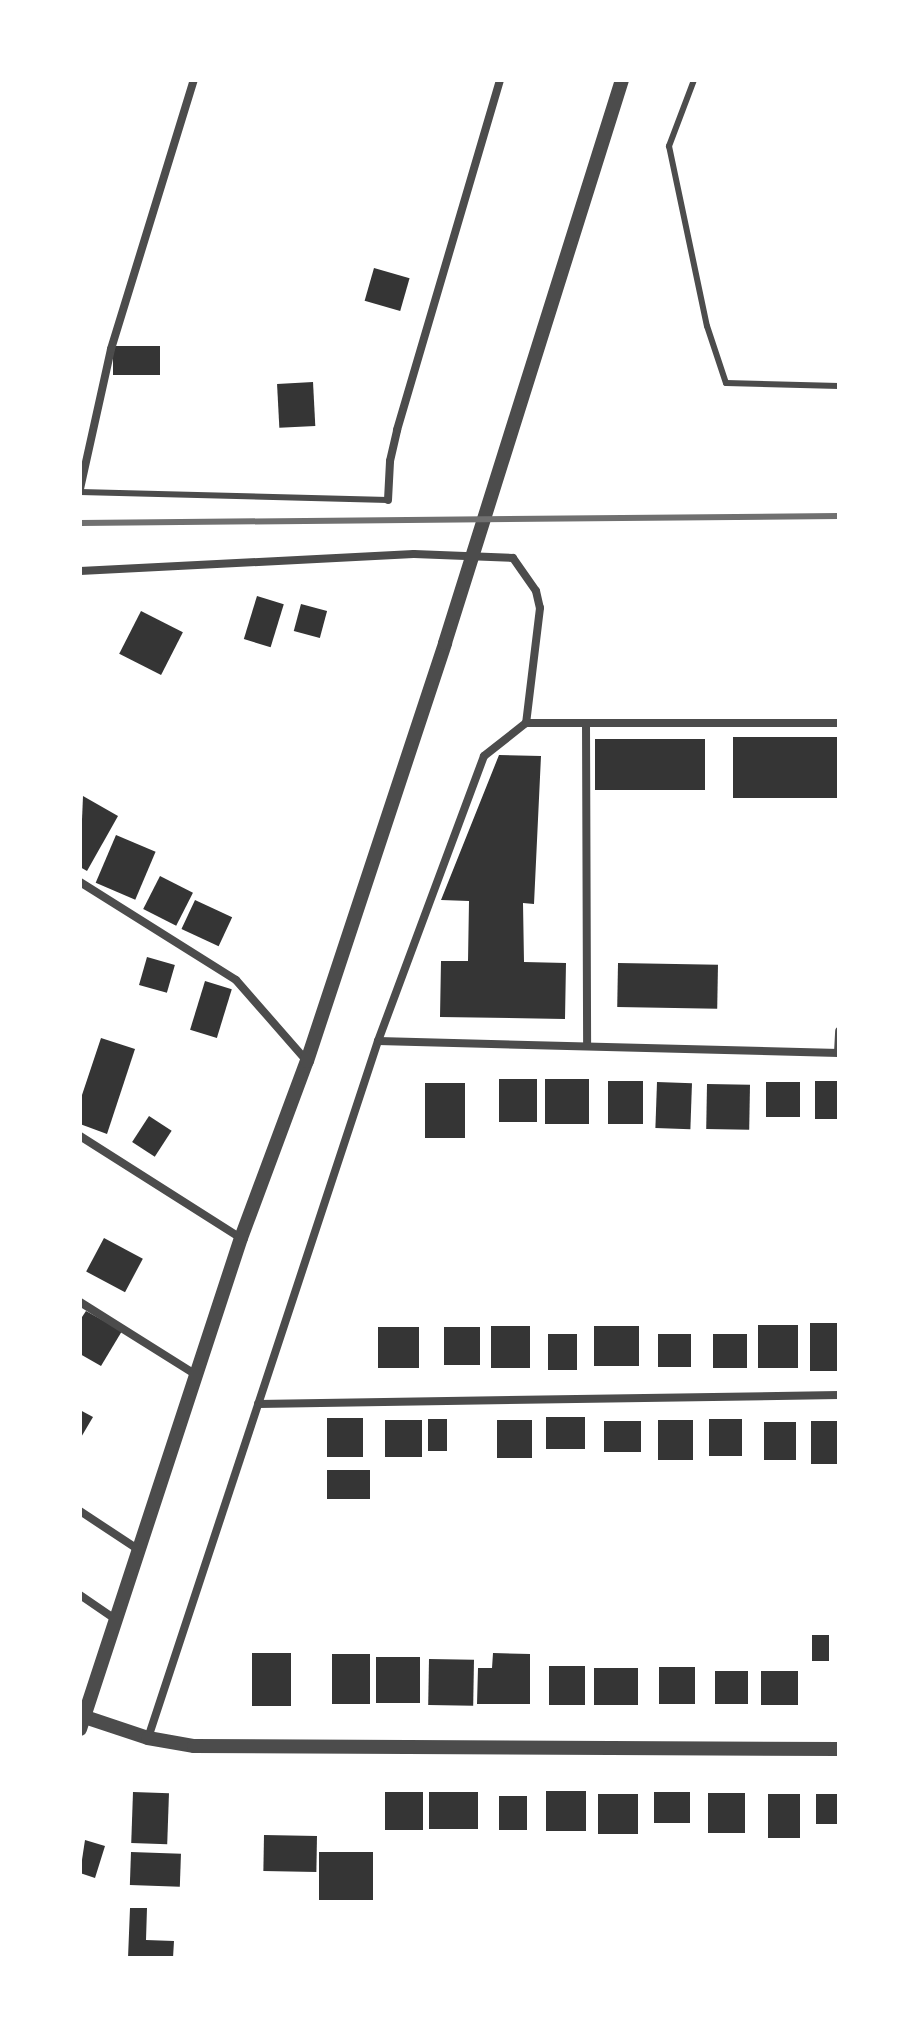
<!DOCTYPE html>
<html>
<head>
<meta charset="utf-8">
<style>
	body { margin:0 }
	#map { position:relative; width:919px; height:2038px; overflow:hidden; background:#fff; font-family:Commissioner,sans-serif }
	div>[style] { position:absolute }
	.building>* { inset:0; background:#353535; transform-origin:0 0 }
	.service>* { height:6px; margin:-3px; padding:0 3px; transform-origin:3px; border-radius:3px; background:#4c4c4c }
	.minor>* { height:8px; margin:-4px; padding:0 4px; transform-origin:4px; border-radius:4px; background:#4c4c4c }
	.tertiary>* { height:14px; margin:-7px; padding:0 7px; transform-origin:7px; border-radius:7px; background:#4c4c4c }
	.rail>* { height:6px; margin:-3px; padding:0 3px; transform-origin:3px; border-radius:3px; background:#707070 }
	span { translate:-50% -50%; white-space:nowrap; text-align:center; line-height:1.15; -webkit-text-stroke:7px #fff; paint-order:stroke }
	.frame { position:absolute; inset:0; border:82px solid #fff; pointer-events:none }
</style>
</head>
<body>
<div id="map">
	<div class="building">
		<div style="left:374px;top:268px;width:37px;height:34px;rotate:16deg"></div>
		<div style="left:113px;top:346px;width:47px;height:29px"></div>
		<div style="left:313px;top:382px;width:44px;height:36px;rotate:87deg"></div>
		<div style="left:257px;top:596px;width:28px;height:45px;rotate:17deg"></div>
		<div style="left:301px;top:604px;width:27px;height:28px;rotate:15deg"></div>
		<div style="left:141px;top:611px;width:47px;height:48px;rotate:27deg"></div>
		<div style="left:839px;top:737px;width:61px;height:106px;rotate:90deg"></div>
		<div style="left:705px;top:739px;width:51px;height:110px;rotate:90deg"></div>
		<div style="clip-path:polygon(499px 755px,541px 756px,534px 904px,523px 903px,524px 962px,566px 963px,565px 1019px,440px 1017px,441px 961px,468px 961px,469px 901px,441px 900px)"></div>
		<div style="clip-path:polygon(83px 796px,118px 816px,87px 871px,80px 867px)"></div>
		<div style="left:116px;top:835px;width:43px;height:52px;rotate:23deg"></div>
		<div style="left:160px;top:876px;width:37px;height:37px;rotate:27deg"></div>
		<div style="left:195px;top:900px;width:41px;height:32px;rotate:25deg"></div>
		<div style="left:147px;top:957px;width:29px;height:29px;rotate:16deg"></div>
		<div style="left:618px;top:963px;width:100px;height:44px;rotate:1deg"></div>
		<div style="left:205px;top:981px;width:28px;height:51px;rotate:17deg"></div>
		<div style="clip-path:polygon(101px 1038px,135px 1049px,107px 1134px,80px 1124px,80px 1101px)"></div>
		<div style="left:499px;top:1079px;width:38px;height:43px"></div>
		<div style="left:545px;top:1079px;width:44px;height:45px"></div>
		<div style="left:608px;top:1081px;width:35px;height:43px"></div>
		<div style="left:815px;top:1081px;width:24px;height:38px"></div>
		<div style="left:657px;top:1082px;width:35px;height:46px;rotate:2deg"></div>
		<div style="left:766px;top:1082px;width:34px;height:35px"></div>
		<div style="left:425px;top:1083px;width:40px;height:55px"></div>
		<div style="left:707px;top:1084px;width:43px;height:45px;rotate:1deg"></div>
		<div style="left:149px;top:1116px;width:27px;height:31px;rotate:33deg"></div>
		<div style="left:104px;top:1238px;width:44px;height:38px;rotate:28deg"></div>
		<div style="clip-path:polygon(86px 1311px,122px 1331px,101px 1366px,80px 1354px,80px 1320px)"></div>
		<div style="left:810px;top:1323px;width:29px;height:48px"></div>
		<div style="left:758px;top:1325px;width:40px;height:43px"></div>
		<div style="left:491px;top:1326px;width:39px;height:42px"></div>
		<div style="left:594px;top:1326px;width:45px;height:40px"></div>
		<div style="left:378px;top:1327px;width:41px;height:41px"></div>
		<div style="left:444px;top:1327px;width:36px;height:38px"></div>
		<div style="left:577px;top:1334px;width:36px;height:29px;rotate:90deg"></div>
		<div style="left:691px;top:1334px;width:33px;height:33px;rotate:90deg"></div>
		<div style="left:713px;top:1334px;width:34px;height:34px"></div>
		<div style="clip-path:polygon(80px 1410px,93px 1417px,80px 1439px)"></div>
		<div style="left:546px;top:1417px;width:39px;height:32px"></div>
		<div style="left:327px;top:1418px;width:36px;height:39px"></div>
		<div style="left:428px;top:1419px;width:19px;height:32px"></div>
		<div style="left:709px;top:1419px;width:33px;height:37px"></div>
		<div style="left:422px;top:1420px;width:37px;height:37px;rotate:90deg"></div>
		<div style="left:497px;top:1420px;width:35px;height:38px"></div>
		<div style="left:658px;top:1420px;width:35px;height:40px"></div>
		<div style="left:604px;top:1421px;width:37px;height:31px"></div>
		<div style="left:811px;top:1421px;width:28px;height:43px"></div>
		<div style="left:764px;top:1422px;width:32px;height:38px"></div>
		<div style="left:370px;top:1470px;width:29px;height:43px;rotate:90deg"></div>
		<div style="left:812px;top:1635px;width:17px;height:26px"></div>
		<div style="left:252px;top:1653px;width:39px;height:53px"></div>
		<div style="clip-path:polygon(493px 1653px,530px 1654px,530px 1704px,477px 1704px,478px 1668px,492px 1668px)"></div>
		<div style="left:332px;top:1654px;width:38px;height:50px"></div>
		<div style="left:376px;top:1657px;width:44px;height:46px"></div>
		<div style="left:429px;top:1659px;width:45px;height:46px;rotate:1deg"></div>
		<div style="left:549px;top:1666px;width:36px;height:39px"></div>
		<div style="left:659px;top:1667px;width:36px;height:37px"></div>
		<div style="left:594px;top:1668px;width:44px;height:37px"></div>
		<div style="left:715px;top:1671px;width:33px;height:33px"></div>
		<div style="left:761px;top:1671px;width:37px;height:34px"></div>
		<div style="left:546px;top:1791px;width:40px;height:40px"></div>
		<div style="left:133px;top:1792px;width:36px;height:51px;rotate:2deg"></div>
		<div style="left:385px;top:1792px;width:38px;height:38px"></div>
		<div style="left:429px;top:1792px;width:49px;height:37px"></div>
		<div style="left:690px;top:1792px;width:31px;height:36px;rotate:90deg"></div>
		<div style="left:708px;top:1793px;width:37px;height:40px"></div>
		<div style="left:598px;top:1794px;width:40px;height:40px"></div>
		<div style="left:768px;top:1794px;width:32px;height:44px"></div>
		<div style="left:839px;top:1794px;width:30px;height:23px;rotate:90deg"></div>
		<div style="left:527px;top:1796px;width:34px;height:28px;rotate:90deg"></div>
		<div style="left:264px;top:1835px;width:53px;height:36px;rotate:1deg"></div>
		<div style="clip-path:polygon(85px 1840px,105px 1846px,95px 1878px,80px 1873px)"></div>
		<div style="left:131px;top:1852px;width:50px;height:33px;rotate:2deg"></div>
		<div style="left:319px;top:1852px;width:54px;height:48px"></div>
		<div style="clip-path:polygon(130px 1908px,147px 1908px,146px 1940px,174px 1941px,173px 1958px,128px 1958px)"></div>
	</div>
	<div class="service">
		<div style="left:694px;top:80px;width:71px;rotate:110.7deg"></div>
		<div style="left:669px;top:146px;width:184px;rotate:78.1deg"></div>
		<div style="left:707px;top:326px;width:60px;rotate:71.6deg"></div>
		<div style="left:726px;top:383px;width:113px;rotate:1.5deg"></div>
		<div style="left:80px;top:492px;width:308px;rotate:1.5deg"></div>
	</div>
	<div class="minor">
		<div style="left:80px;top:489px;width:143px;rotate:-77.5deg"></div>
		<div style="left:111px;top:349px;width:282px;rotate:-72.9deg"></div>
		<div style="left:388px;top:500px;width:39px;rotate:-87deg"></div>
		<div style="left:390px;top:461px;width:32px;rotate:-77deg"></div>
		<div style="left:397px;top:430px;width:365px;rotate:-73.6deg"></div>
		<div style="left:80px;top:571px;width:334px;rotate:-2.9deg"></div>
		<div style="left:414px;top:554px;width:99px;rotate:2.3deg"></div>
		<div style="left:513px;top:558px;width:40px;rotate:55.1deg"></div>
		<div style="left:536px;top:591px;width:17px;rotate:77deg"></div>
		<div style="left:540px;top:608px;width:116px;rotate:96.9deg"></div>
		<div style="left:586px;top:723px;width:321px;rotate:89.8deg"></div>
		<div style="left:80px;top:882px;width:184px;rotate:32.1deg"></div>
		<div style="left:236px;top:980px;width:108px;rotate:48.8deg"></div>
		<div style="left:378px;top:1041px;width:304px;rotate:-69.6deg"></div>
		<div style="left:484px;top:756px;width:53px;rotate:-38.2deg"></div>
		<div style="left:526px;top:723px;width:313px"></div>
		<div style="left:838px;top:1053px;width:22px;rotate:-87deg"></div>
		<div style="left:80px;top:1136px;width:191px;rotate:32.4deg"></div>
		<div style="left:80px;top:1302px;width:139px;rotate:32.1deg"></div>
		<div style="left:258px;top:1404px;width:581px;rotate:-0.89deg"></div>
		<div style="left:80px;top:1511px;width:71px;rotate:33.5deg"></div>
		<div style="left:80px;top:1595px;width:42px;rotate:34.4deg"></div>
		<div style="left:148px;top:1738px;width:734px;rotate:-71.74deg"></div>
		<div style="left:378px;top:1041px;width:461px;rotate:1.5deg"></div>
	</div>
	<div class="tertiary">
		<div style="left:85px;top:1717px;width:66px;rotate:18.4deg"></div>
		<div style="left:148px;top:1738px;width:47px;rotate:9.9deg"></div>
		<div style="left:194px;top:1746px;width:645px;rotate:0.27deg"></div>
		<div style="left:80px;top:1729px;width:517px;rotate:-71.85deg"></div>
		<div style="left:241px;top:1238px;width:189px;rotate:-69.6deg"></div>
		<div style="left:307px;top:1061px;width:440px;rotate:-71.7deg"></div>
		<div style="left:445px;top:643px;width:590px;rotate:-72.55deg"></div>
	</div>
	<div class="rail">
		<div style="left:80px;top:523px;width:759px;rotate:-0.53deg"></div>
	</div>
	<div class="frame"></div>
</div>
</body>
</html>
